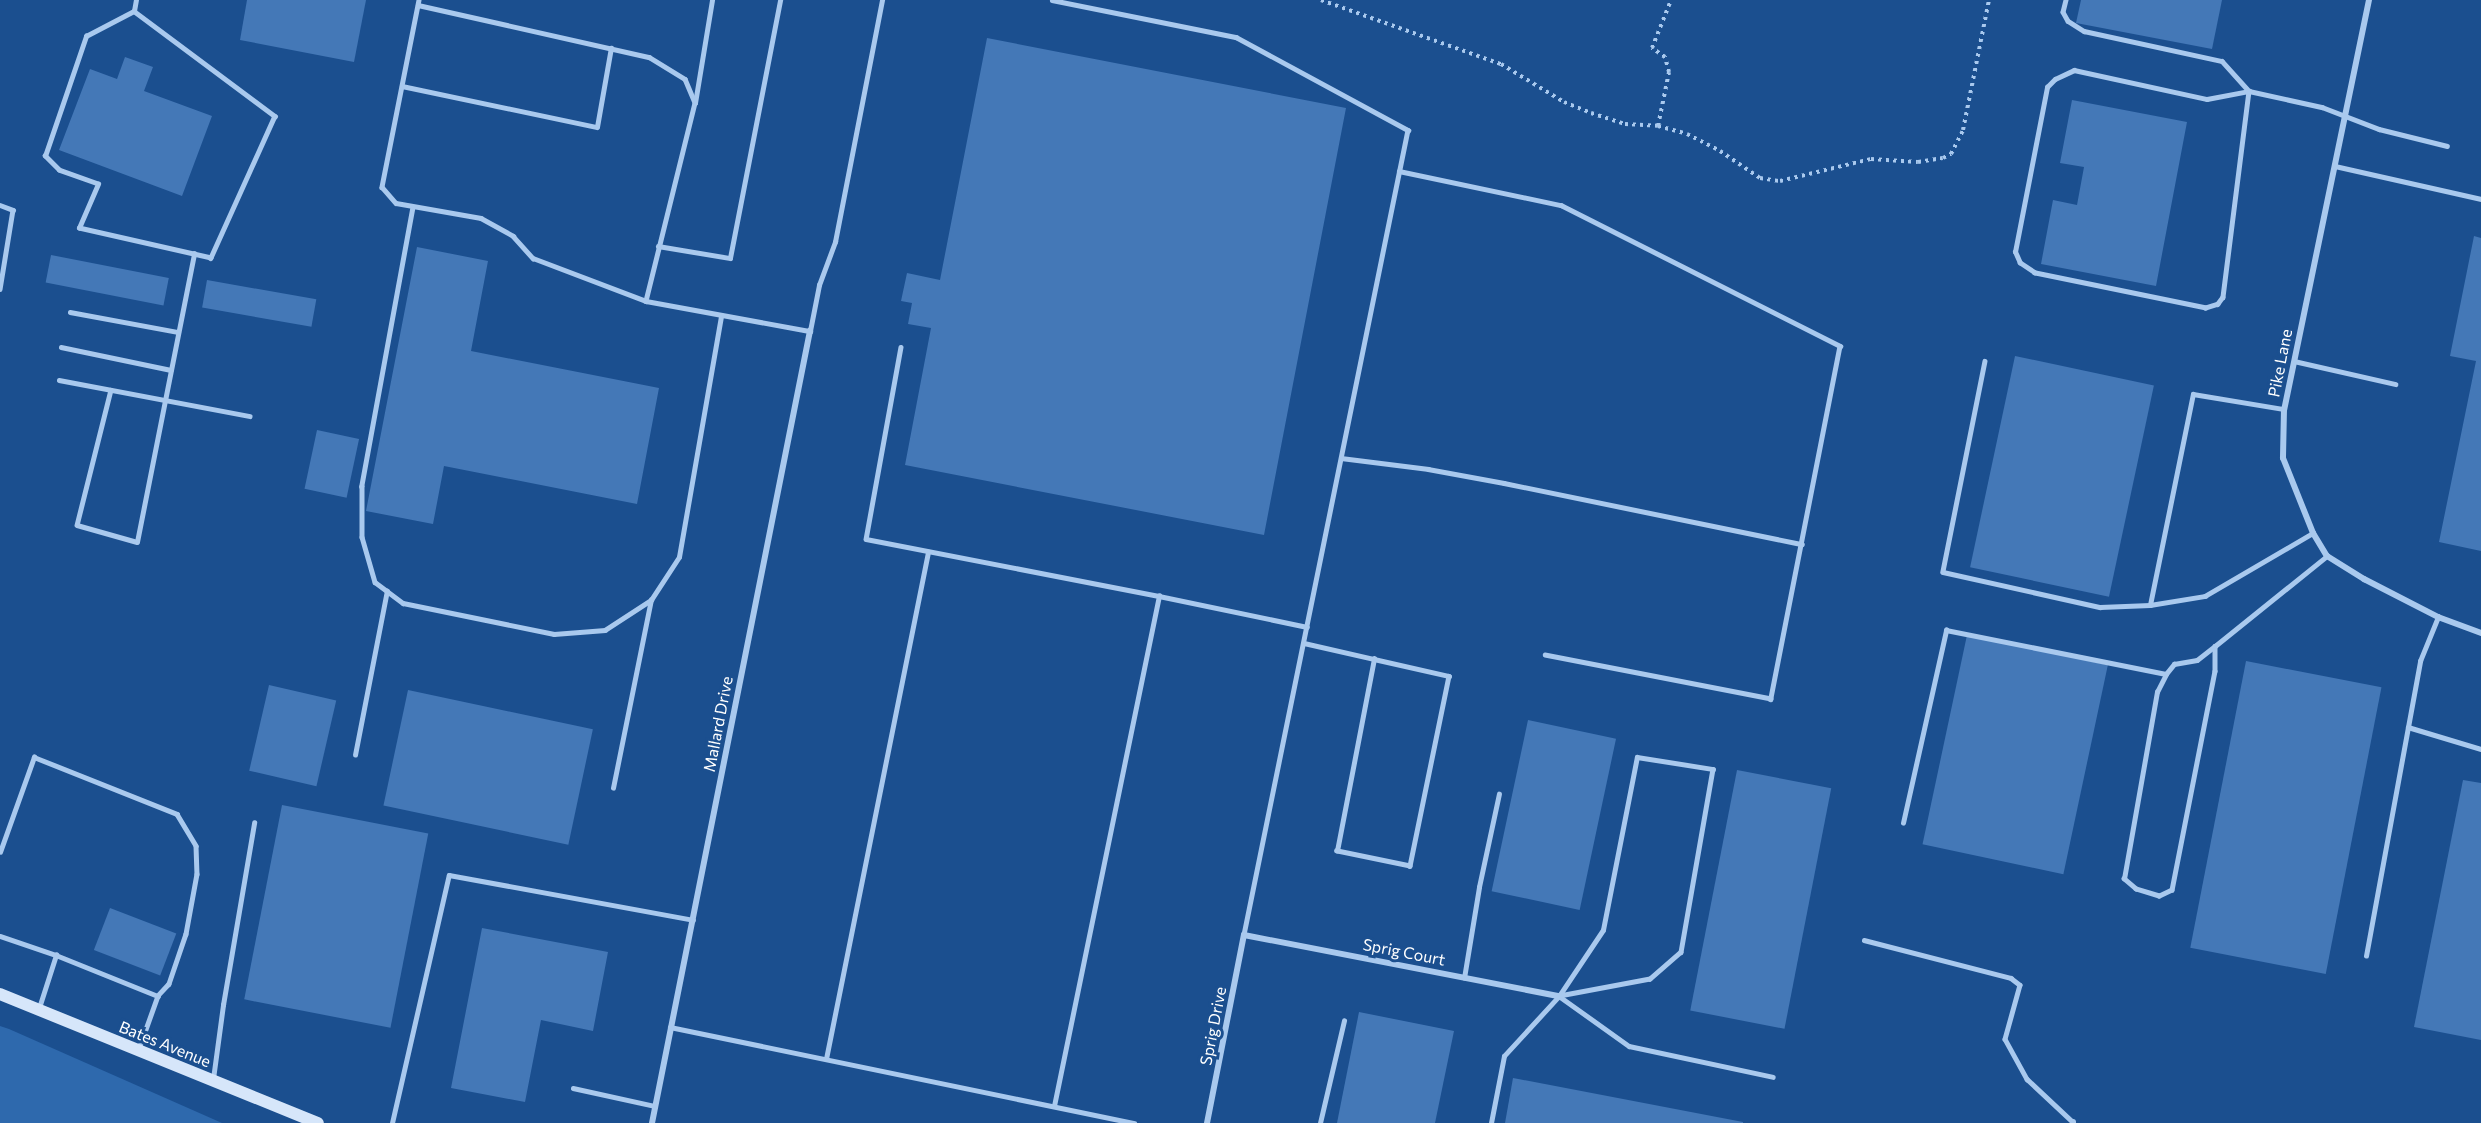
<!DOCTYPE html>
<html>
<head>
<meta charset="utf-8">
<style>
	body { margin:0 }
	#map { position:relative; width:2481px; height:1123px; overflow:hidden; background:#1b4f8f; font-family:Commissioner,sans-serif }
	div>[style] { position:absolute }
	.green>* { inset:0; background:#2e69ad }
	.building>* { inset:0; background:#4478b7; transform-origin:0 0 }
	.path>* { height:4px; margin-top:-2px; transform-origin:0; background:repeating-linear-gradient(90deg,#a9c9ee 0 3px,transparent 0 7.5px) }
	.lane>* { height:4.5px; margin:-2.25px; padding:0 2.25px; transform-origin:2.25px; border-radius:2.25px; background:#a9c9ee }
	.street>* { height:6px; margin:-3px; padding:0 3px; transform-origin:3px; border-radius:3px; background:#a9c9ee }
	.secondary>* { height:12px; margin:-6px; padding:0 6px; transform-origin:6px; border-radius:6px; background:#d6e6fa }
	span { translate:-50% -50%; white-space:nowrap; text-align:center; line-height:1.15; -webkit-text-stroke:6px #1b4f8f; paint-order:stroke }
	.street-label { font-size:16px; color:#fff }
</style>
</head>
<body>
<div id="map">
	<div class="green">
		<div style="clip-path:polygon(0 1026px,9px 1029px,222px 1123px,0 1123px)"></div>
	</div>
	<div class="building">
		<div style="clip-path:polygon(247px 0,366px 0,354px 62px,240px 40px)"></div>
		<div style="clip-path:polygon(2081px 0,2222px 0,2212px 49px,2076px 23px)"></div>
		<div style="clip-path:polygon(987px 38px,1346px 108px,1264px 535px,905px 465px,931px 328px,908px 324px,912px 303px,901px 301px,907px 273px,940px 280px)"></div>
		<div style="clip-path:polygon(125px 57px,153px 67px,144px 91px,212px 116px,182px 196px,59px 150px,90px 69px,117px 79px)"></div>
		<div style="clip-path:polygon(2072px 100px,2187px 122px,2156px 286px,2041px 264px,2053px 200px,2077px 205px,2084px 167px,2060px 163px)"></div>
		<div style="clip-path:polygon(2474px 236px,2481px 238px,2481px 551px,2439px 542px,2476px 361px,2450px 356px)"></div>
		<div style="clip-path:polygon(417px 247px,488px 261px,471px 351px,659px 388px,637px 504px,444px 466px,433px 524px,366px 511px)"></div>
		<div style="left:51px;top:255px;width:120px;height:28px;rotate:11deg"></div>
		<div style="left:207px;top:280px;width:111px;height:28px;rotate:10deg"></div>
		<div style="left:2015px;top:356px;width:142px;height:216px;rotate:12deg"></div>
		<div style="left:317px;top:430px;width:43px;height:60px;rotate:12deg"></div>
		<div style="left:1967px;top:635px;width:144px;height:214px;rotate:12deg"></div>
		<div style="left:2246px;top:661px;width:138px;height:292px;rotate:11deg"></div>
		<div style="left:269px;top:685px;width:69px;height:88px;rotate:13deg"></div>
		<div style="left:408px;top:690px;width:189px;height:118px;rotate:12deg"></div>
		<div style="left:1528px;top:720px;width:90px;height:175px;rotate:12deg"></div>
		<div style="left:1737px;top:770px;width:96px;height:245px;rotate:11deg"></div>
		<div style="clip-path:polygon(2463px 780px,2481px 783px,2481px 1040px,2414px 1027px)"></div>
		<div style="left:282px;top:805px;width:149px;height:198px;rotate:11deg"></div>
		<div style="left:110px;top:908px;width:71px;height:45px;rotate:21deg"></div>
		<div style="clip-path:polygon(482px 928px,608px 952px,593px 1031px,541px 1020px,525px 1102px,451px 1088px)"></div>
		<div style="clip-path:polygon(1359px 1012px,1454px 1031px,1435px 1123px,1337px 1123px)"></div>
		<div style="clip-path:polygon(1513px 1078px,1743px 1122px,1743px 1123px,1505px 1123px)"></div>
	</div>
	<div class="path">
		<div style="left:1321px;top:0;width:191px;rotate:19.6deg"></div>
		<div style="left:1501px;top:64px;width:74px;rotate:31.1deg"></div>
		<div style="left:1564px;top:102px;width:29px;rotate:22deg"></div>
		<div style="left:1591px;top:113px;width:36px;rotate:18deg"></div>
		<div style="left:1625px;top:124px;width:33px;rotate:3deg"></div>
		<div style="left:1658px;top:126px;width:30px;rotate:15deg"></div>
		<div style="left:1687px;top:134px;width:37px;rotate:27deg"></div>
		<div style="left:1720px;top:151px;width:48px;rotate:34deg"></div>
		<div style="left:1760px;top:178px;width:20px;rotate:9deg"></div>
		<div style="left:1780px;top:181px;width:94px;rotate:-13.6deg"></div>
		<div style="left:1871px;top:159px;width:47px;rotate:3.7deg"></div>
		<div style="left:1918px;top:162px;width:25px;rotate:-9deg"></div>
		<div style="left:1943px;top:158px;width:9px;rotate:-27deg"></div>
		<div style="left:1951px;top:154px;width:27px;rotate:-63deg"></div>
		<div style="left:1963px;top:130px;width:133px;rotate:-78.7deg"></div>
		<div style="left:1658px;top:126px;width:55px;rotate:-78.5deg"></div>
		<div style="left:1669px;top:72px;width:16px;rotate:-105deg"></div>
		<div style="left:1665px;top:57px;width:16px;rotate:-145deg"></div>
		<div style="left:1652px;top:48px;width:52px;rotate:-68.4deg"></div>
	</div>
	<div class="lane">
		<div style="left:419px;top:0;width:191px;rotate:101.2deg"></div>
		<div style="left:382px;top:187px;width:21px;rotate:49deg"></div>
		<div style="left:396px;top:203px;width:86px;rotate:10deg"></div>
		<div style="left:481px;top:218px;width:37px;rotate:29deg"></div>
		<div style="left:513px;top:236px;width:30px;rotate:48deg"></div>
		<div style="left:533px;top:258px;width:121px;rotate:20.8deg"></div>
		<div style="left:646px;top:301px;width:167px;rotate:10.4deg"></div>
		<div style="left:810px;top:331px;width:47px;rotate:-78.9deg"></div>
		<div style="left:819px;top:285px;width:46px;rotate:-69.6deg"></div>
		<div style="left:835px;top:242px;width:247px;rotate:-79deg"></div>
		<div style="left:1052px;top:0;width:188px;rotate:11.4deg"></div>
		<div style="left:1236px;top:37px;width:196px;rotate:28.4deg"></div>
		<div style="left:1408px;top:130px;width:822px;rotate:101.52deg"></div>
		<div style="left:2066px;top:0;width:12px;rotate:104deg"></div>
		<div style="left:2063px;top:12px;width:10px;rotate:61deg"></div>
		<div style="left:2068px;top:21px;width:19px;rotate:32deg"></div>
		<div style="left:2084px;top:31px;width:141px;rotate:12.3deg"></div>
		<div style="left:2222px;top:61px;width:40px;rotate:48deg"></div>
		<div style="left:2249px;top:91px;width:208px;rotate:97.2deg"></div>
		<div style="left:2223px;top:297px;width:9px;rotate:126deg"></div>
		<div style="left:2218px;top:304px;width:13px;rotate:162deg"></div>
		<div style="left:2206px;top:308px;width:175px;rotate:-168.4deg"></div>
		<div style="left:2035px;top:273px;width:18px;rotate:-146deg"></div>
		<div style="left:2020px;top:263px;width:12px;rotate:-114deg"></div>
		<div style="left:2015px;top:252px;width:168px;rotate:-79deg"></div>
		<div style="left:2047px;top:87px;width:11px;rotate:-45deg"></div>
		<div style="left:2055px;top:79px;width:21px;rotate:-25deg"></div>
		<div style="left:2074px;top:70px;width:136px;rotate:12.3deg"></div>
		<div style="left:2207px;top:99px;width:43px;rotate:-10.8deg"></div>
		<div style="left:2249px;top:91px;width:75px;rotate:12.4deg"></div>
		<div style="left:2322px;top:107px;width:61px;rotate:21.1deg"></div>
		<div style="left:2379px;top:129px;width:70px;rotate:14deg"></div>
		<div style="left:418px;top:5px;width:237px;rotate:12.7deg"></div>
		<div style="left:649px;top:57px;width:42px;rotate:31.4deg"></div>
		<div style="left:685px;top:79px;width:26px;rotate:67deg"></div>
		<div style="left:695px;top:103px;width:204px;rotate:103.9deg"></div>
		<div style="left:134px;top:11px;width:176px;rotate:36.7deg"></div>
		<div style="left:275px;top:116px;width:156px;rotate:114.3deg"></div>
		<div style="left:211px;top:258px;width:135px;rotate:-167.2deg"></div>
		<div style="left:79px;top:228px;width:48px;rotate:-66.6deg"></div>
		<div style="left:98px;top:184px;width:41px;rotate:-160.3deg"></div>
		<div style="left:59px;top:170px;width:20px;rotate:-135deg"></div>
		<div style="left:45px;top:156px;width:127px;rotate:-71.1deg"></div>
		<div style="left:86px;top:36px;width:54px;rotate:-27.5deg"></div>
		<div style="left:134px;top:11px;width:11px;rotate:-80deg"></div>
		<div style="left:402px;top:86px;width:199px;rotate:11.9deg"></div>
		<div style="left:597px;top:127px;width:80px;rotate:-80deg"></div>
		<div style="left:695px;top:103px;width:104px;rotate:-80.6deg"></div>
		<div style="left:2335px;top:166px;width:150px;rotate:12.7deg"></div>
		<div style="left:1399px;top:171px;width:166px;rotate:11.9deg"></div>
		<div style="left:1561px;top:205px;width:313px;rotate:26.8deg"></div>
		<div style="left:1840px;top:346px;width:360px;rotate:101.1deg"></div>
		<div style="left:1771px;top:699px;width:230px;rotate:-169deg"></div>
		<div style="left:0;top:205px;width:14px;rotate:21deg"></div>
		<div style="left:13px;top:210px;width:80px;rotate:99.3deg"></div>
		<div style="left:413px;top:207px;width:284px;rotate:100.4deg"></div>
		<div style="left:362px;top:486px;width:51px;rotate:90deg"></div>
		<div style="left:362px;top:537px;width:47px;rotate:73.9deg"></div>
		<div style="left:375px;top:582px;width:35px;rotate:37deg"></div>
		<div style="left:403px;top:603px;width:154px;rotate:11.6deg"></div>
		<div style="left:554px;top:634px;width:51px;rotate:-4.5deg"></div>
		<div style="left:605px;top:630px;width:55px;rotate:-33.1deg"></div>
		<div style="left:651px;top:600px;width:51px;rotate:-56.9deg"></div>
		<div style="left:679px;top:557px;width:245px;rotate:-80.1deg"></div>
		<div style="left:658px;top:246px;width:73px;rotate:9.5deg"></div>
		<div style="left:730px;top:258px;width:263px;rotate:-79deg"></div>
		<div style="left:70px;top:312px;width:110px;rotate:10.5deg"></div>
		<div style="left:61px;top:347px;width:112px;rotate:11.8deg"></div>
		<div style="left:901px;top:347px;width:195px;rotate:100.3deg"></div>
		<div style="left:866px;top:539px;width:298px;rotate:11deg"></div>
		<div style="left:1985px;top:361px;width:215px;rotate:101.3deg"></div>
		<div style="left:1943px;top:572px;width:161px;rotate:12.6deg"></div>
		<div style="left:2100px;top:607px;width:50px;rotate:-2.3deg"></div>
		<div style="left:2150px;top:605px;width:56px;rotate:-9.3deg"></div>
		<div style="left:2205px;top:596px;width:125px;rotate:-30.3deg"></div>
		<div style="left:2294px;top:361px;width:104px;rotate:12.8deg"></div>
		<div style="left:59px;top:380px;width:194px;rotate:10.7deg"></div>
		<div style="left:111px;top:390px;width:139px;rotate:104.1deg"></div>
		<div style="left:77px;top:525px;width:62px;rotate:15.8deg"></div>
		<div style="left:137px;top:542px;width:294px;rotate:-78.8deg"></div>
		<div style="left:1341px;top:458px;width:88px;rotate:7.2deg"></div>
		<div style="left:1428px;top:469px;width:77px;rotate:10.4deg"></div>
		<div style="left:1504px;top:483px;width:304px;rotate:11.6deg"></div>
		<div style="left:2150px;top:605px;width:215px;rotate:-78.5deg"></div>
		<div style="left:2193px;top:394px;width:92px;rotate:9.4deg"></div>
		<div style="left:1304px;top:643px;width:72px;rotate:12.9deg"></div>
		<div style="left:1374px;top:659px;width:77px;rotate:12.8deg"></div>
		<div style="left:1449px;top:676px;width:194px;rotate:101.6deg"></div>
		<div style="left:1410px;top:866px;width:75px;rotate:-168.4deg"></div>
		<div style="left:1337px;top:851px;width:196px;rotate:-79.1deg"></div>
		<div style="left:2215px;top:646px;width:25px;rotate:90deg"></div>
		<div style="left:2215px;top:671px;width:223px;rotate:101.1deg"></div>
		<div style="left:2172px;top:890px;width:14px;rotate:155deg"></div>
		<div style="left:2159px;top:896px;width:24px;rotate:-163deg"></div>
		<div style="left:2136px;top:889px;width:16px;rotate:-140deg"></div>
		<div style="left:2124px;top:879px;width:190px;rotate:-80deg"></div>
		<div style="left:2157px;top:692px;width:20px;rotate:-63deg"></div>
		<div style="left:2166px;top:674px;width:13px;rotate:-51deg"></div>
		<div style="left:2174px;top:664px;width:23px;rotate:-10deg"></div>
		<div style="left:2197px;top:660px;width:23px;rotate:-38deg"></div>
		<div style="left:2215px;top:646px;width:144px;rotate:-38.8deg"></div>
		<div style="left:2408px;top:727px;width:76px;rotate:16.8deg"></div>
		<div style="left:355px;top:755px;width:167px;rotate:-79deg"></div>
		<div style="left:613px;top:788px;width:192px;rotate:-78.6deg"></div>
		<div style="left:1903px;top:823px;width:198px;rotate:-77.4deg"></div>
		<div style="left:1946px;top:630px;width:224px;rotate:11.3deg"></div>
		<div style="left:0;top:852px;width:101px;rotate:-70.3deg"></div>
		<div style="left:34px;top:757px;width:154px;rotate:21.7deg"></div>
		<div style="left:177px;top:814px;width:37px;rotate:59deg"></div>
		<div style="left:196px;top:846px;width:28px;rotate:88deg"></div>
		<div style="left:197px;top:874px;width:61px;rotate:100.4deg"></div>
		<div style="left:186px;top:934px;width:53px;rotate:108.8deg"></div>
		<div style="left:169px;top:984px;width:16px;rotate:133deg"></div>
		<div style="left:0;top:936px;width:59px;rotate:18.7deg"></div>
		<div style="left:1864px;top:940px;width:152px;rotate:14.5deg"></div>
		<div style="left:2011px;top:978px;width:11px;rotate:38deg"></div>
		<div style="left:2020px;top:985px;width:56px;rotate:105.5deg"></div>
		<div style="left:2005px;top:1039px;width:46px;rotate:61.2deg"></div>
		<div style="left:2027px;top:1079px;width:63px;rotate:43.1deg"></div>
		<div style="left:2366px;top:956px;width:300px;rotate:-79.6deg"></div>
		<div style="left:2420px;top:661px;width:48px;rotate:-67.8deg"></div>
		<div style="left:1464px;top:978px;width:92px;rotate:-80.6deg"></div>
		<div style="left:1479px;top:887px;width:95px;rotate:-77.9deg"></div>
		<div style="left:1559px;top:996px;width:86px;rotate:35.5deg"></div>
		<div style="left:1629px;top:1046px;width:147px;rotate:12.1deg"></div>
		<div style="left:39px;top:1008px;width:56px;rotate:-72.2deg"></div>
		<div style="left:56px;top:955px;width:110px;rotate:21.9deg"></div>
		<div style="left:158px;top:996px;width:56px;rotate:109.7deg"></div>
		<div style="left:670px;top:1027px;width:474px;rotate:11.7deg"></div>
		<div style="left:826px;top:1059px;width:517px;rotate:-78.62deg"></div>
		<div style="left:213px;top:1079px;width:75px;rotate:-82.3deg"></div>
		<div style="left:223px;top:1005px;width:185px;rotate:-80.3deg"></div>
		<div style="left:573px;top:1088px;width:84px;rotate:12.4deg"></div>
		<div style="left:1054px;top:1106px;width:521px;rotate:-78.37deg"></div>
		<div style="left:1159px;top:596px;width:151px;rotate:11.8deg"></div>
		<div style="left:392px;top:1123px;width:254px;rotate:-77.1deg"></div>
		<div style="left:449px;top:875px;width:248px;rotate:10.4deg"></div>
		<div style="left:1320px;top:1123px;width:105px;rotate:-76.8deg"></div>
		<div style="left:1491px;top:1123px;width:68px;rotate:-79deg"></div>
		<div style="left:1504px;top:1056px;width:81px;rotate:-47.5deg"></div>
		<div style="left:1559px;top:996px;width:79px;rotate:-56.3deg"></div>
		<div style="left:1603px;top:930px;width:176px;rotate:-78.9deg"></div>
		<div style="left:1637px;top:757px;width:77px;rotate:9deg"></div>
		<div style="left:1713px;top:769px;width:186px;rotate:99.9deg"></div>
		<div style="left:1681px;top:952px;width:41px;rotate:138.9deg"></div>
		<div style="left:1650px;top:979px;width:93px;rotate:169.4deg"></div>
	</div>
	<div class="street">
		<div style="left:2369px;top:0;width:418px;rotate:101.7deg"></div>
		<div style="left:2284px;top:409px;width:49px;rotate:91.2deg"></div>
		<div style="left:2283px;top:458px;width:81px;rotate:68.2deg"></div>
		<div style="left:2313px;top:533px;width:27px;rotate:59deg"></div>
		<div style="left:2327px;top:556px;width:44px;rotate:31.9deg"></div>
		<div style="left:2364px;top:579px;width:83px;rotate:27.2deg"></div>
		<div style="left:2438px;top:617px;width:46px;rotate:20.4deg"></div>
		<div style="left:652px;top:1123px;width:808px;rotate:-78.72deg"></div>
		<div style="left:1207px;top:1123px;width:192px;rotate:-78.9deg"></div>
		<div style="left:1244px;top:935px;width:321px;rotate:11deg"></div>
		<div style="left:2073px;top:1123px;width:1px;rotate:-90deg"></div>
	</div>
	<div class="secondary">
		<div style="left:0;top:994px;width:343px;rotate:22.1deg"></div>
	</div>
	<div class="street-label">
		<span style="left:2280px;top:363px;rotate:-79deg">Pike Lane</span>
		<span style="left:718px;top:724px;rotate:-79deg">Mallard Drive</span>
		<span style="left:1404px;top:952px;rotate:11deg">Sprig Court</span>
		<span style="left:1213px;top:1026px;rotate:-79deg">Sprig Drive</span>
		<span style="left:165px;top:1044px;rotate:22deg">Bates Avenue</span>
	</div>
</div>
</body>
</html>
